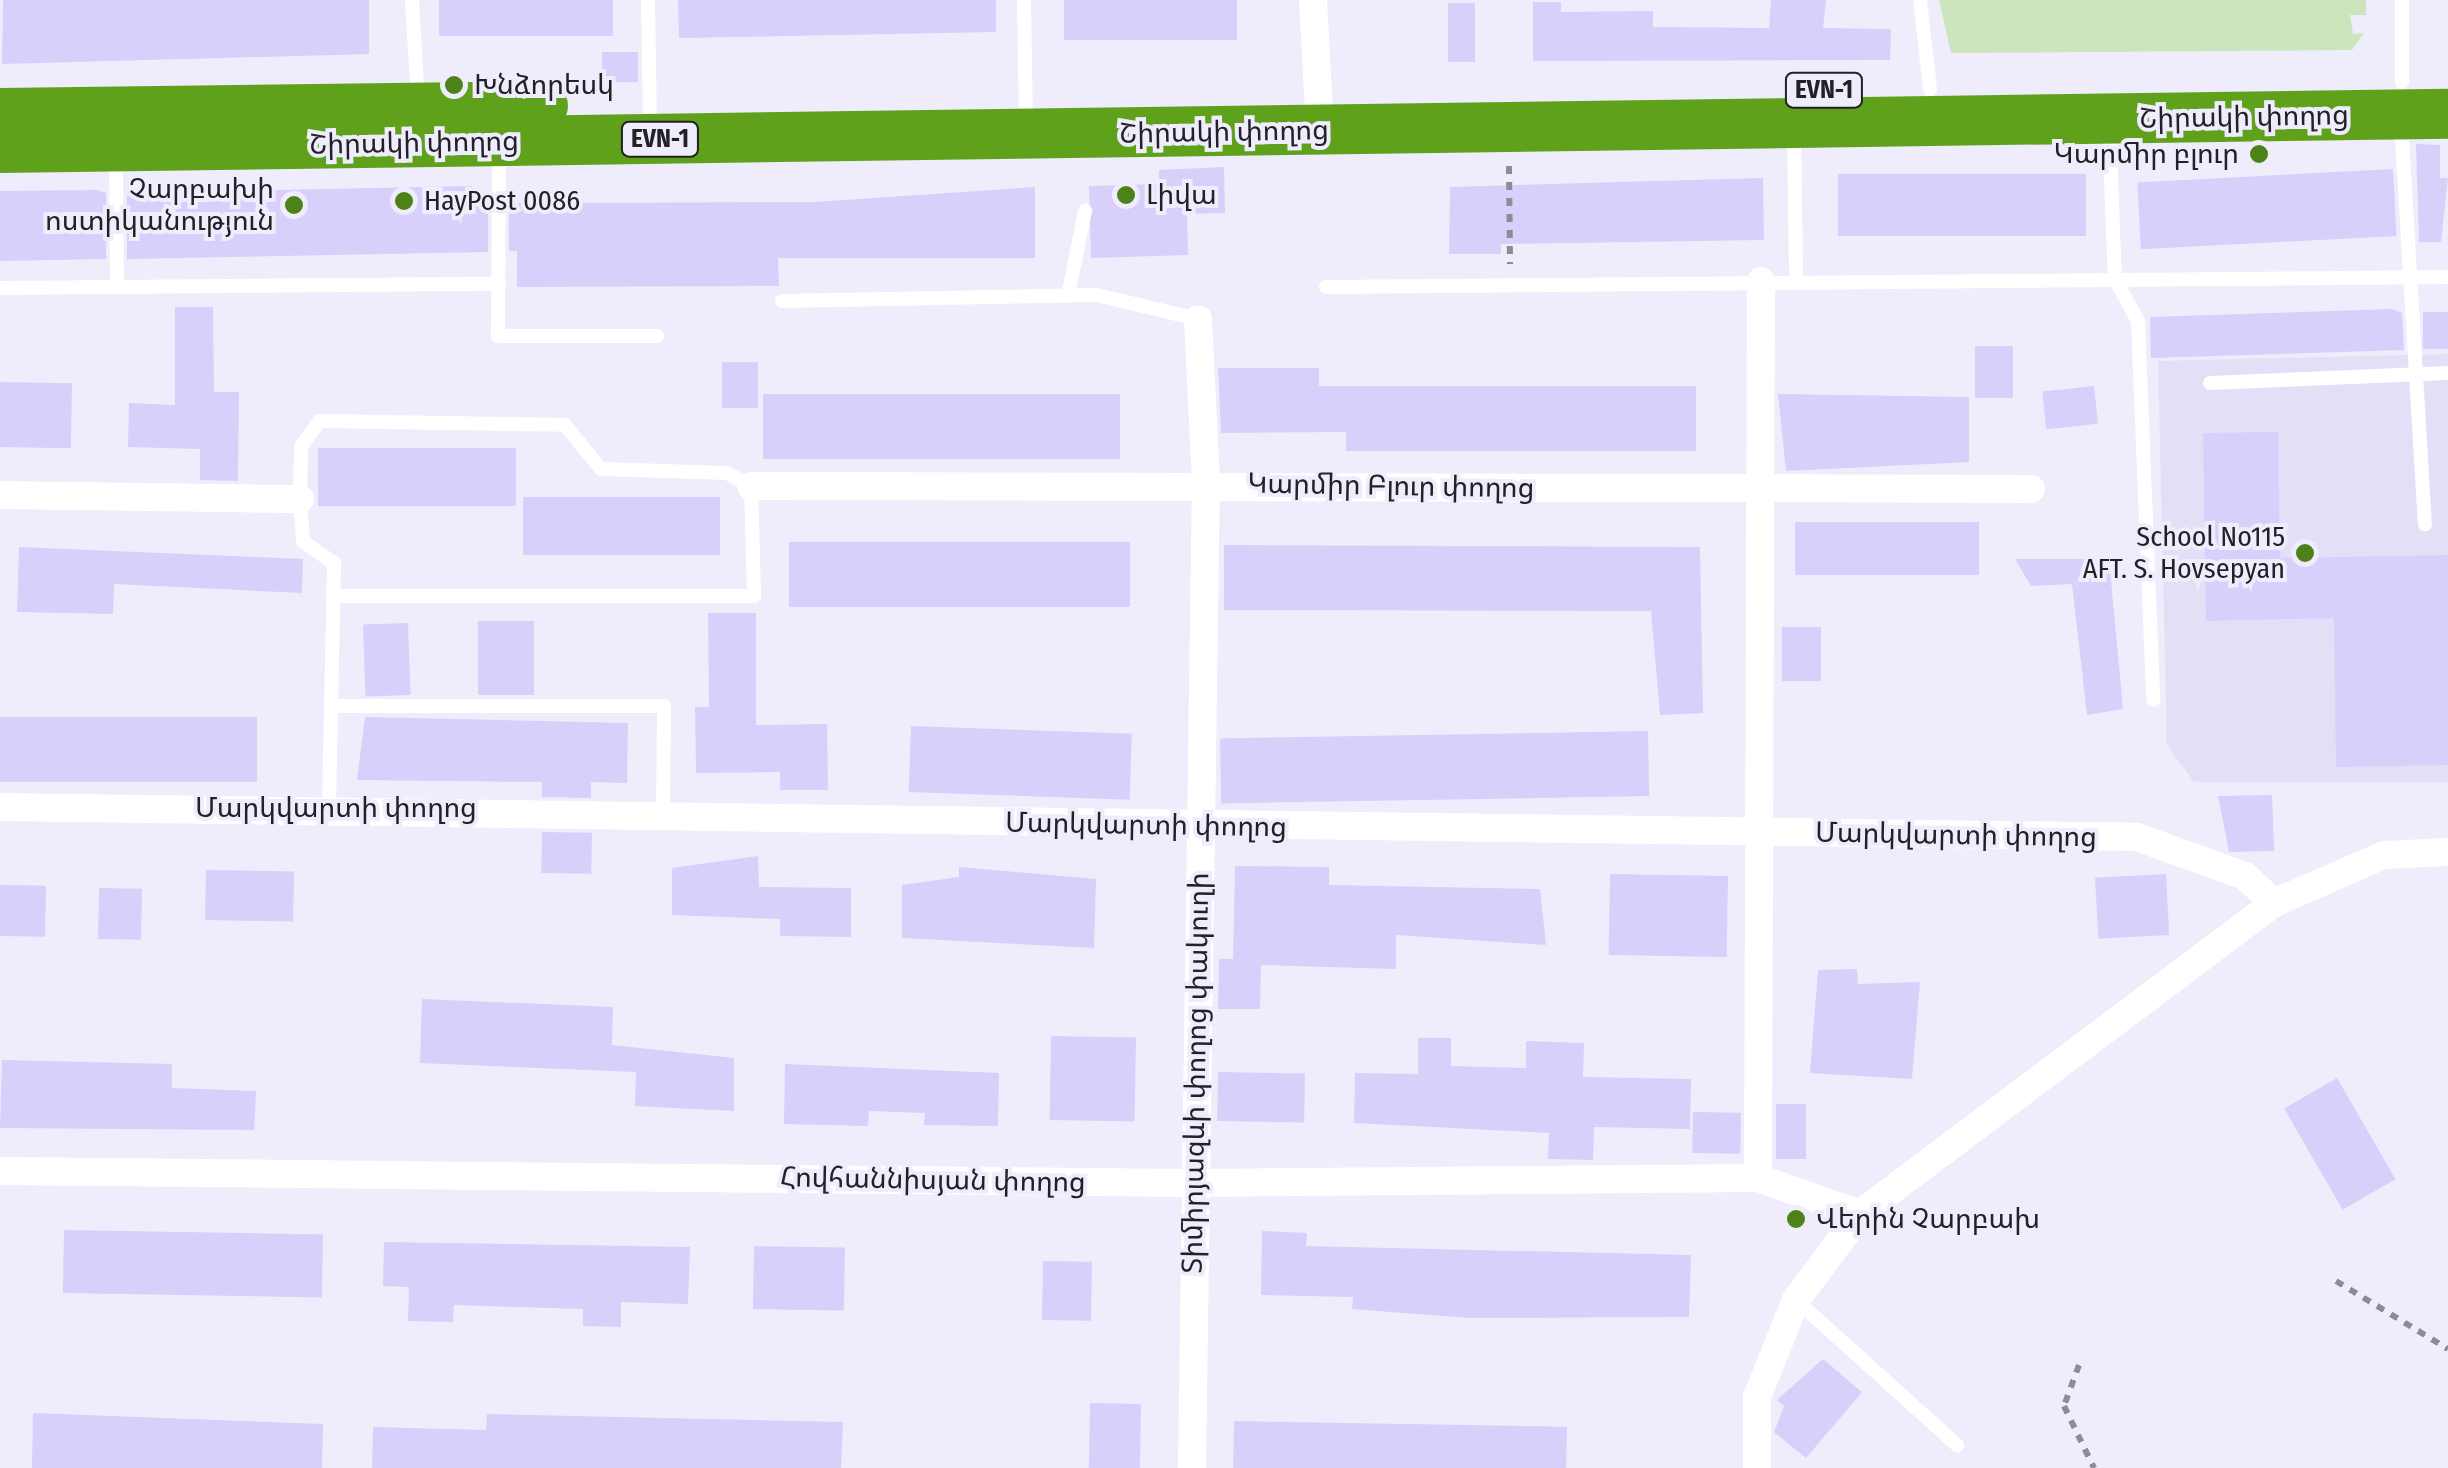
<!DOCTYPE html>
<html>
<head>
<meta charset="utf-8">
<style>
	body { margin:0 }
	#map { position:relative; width:2448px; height:1468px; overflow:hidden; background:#efecfc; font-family:"Fira Sans Condensed","Noto Sans Armenian",sans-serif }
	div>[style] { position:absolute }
	.built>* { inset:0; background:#e4dff7 }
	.green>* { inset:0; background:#cce5bc }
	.building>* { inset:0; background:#d9cffb; transform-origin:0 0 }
	.path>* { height:6px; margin-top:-3px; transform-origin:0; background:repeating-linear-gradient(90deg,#8d8b95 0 8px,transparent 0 16px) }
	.lane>* { height:14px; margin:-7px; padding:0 7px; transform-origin:7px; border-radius:7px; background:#fff }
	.street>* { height:28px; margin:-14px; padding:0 14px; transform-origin:14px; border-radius:14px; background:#fff }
	.highway>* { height:50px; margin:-25px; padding:0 25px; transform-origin:25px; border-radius:25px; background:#60a11c }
	.dots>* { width:28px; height:28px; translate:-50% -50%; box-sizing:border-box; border:5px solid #efecfc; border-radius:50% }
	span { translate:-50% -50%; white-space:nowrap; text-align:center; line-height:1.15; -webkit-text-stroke:8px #efecfc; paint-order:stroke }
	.shield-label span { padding:2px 8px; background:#efecfc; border:2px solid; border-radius:8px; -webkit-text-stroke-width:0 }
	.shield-label { font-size:25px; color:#222126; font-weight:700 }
	.poi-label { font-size:28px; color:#222126 }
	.left { translate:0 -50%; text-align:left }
	.right { translate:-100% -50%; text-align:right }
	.street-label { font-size:28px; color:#222126 }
</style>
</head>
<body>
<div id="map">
	<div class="built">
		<div style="clip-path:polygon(2448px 354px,2448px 782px,2194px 782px,2167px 745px,2158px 361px)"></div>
	</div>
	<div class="green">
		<div style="clip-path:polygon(1939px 0,2366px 0,2366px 15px,2350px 15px,2353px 34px,2364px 33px,2352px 50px,1951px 53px)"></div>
	</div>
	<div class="building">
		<div style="clip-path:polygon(3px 0,369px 0,369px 54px,2px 64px)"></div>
		<div style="left:439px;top:0;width:174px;height:36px"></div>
		<div style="clip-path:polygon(678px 0,996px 0,996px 32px,679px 38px)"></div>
		<div style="left:1064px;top:0;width:173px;height:40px"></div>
		<div style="clip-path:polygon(1771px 0,1826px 0,1823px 28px,1891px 29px,1890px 60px,1533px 61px,1533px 2px,1561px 2px,1561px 12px,1653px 11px,1653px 27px,1769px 28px)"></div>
		<div style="left:1448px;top:3px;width:27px;height:59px"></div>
		<div style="left:602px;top:52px;width:36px;height:30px"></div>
		<div style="clip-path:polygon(2416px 144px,2440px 145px,2440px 178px,2448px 178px,2441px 242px,2419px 242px)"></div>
		<div style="clip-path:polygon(1224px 167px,1225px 213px,1187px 214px,1188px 255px,1091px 258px,1089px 186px,1159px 184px,1159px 170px)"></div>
		<div style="left:2393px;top:169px;width:67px;height:256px;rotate:87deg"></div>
		<div style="left:2086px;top:174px;width:62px;height:248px;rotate:90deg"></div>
		<div style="clip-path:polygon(1763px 178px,1764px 240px,1501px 244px,1501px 254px,1449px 254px,1450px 187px)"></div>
		<div style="clip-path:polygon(472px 186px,472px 203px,488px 203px,488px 252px,127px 259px,127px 193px)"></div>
		<div style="clip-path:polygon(1035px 187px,1035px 258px,778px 258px,779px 286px,517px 287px,517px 251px,509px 251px,509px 203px,815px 202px)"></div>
		<div style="clip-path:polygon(97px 190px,106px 193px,106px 259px,0 261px,0 191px)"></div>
		<div style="clip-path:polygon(175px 307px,213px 307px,214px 392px,239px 392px,238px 481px,200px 480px,200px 449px,128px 447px,129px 403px,175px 405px)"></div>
		<div style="clip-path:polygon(2392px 309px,2402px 313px,2404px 350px,2151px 358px,2150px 317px)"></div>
		<div style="left:2423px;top:312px;width:25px;height:37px"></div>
		<div style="left:1975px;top:346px;width:38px;height:52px"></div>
		<div style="left:722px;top:362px;width:36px;height:46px"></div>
		<div style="clip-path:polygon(1218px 368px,1319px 368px,1319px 386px,1696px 386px,1696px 451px,1346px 451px,1346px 432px,1221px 433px)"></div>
		<div style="left:0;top:382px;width:72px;height:65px;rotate:1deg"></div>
		<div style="left:2094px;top:386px;width:38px;height:52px;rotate:84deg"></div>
		<div style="left:763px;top:394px;width:357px;height:65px"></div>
		<div style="clip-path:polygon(1778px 394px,1969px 397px,1969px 462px,1786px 471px)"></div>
		<div style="clip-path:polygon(2278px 432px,2280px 558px,2448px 555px,2448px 765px,2336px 767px,2334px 618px,2206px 621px,2203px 433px)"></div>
		<div style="left:318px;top:448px;width:198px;height:58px"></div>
		<div style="left:523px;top:497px;width:197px;height:58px"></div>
		<div style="left:1979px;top:522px;width:53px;height:184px;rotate:90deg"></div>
		<div style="left:789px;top:542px;width:341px;height:65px"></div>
		<div style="clip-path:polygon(1224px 545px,1700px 547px,1703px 713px,1660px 715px,1651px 611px,1224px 610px)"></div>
		<div style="clip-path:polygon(19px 547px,303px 559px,302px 593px,114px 584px,113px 614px,17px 612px)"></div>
		<div style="clip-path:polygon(2015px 559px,2109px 559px,2123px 709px,2087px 715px,2072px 584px,2031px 586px)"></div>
		<div style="clip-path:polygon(708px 613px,756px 613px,756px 725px,827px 724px,828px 790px,780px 790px,780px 772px,696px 773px,695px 707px,709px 707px)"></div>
		<div style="left:478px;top:621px;width:56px;height:74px"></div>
		<div style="left:408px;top:623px;width:72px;height:45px;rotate:88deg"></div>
		<div style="left:1782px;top:627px;width:39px;height:54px"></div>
		<div style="left:0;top:717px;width:257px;height:65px"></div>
		<div style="clip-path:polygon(365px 717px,628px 723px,627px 783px,591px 782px,591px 798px,542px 797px,542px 782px,357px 780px)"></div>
		<div style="left:911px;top:726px;width:221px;height:66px;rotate:2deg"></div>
		<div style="left:1648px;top:731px;width:65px;height:428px;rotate:89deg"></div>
		<div style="clip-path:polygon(2272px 795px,2274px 851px,2229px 852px,2218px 796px)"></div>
		<div style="left:542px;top:832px;width:50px;height:41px;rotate:1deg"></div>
		<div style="clip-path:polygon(758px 856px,759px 887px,851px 888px,851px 937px,780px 936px,780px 919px,672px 915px,672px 868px)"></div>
		<div style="clip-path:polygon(1235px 866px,1329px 867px,1329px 885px,1540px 889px,1546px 945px,1396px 935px,1396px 969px,1261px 965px,1260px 1009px,1218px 1009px,1219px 959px,1233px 959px)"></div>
		<div style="clip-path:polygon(959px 867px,1096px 879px,1094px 948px,902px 938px,902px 885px,959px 877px)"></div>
		<div style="left:206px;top:870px;width:88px;height:50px;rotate:1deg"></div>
		<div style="left:2166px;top:874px;width:61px;height:71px;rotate:87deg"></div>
		<div style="left:1728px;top:876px;width:81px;height:118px;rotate:91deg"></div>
		<div style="left:0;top:885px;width:46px;height:51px;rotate:1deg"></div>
		<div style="left:99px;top:888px;width:43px;height:51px;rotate:1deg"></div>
		<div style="clip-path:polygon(1857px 969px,1858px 984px,1920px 982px,1912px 1079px,1810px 1073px,1818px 970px)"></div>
		<div style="clip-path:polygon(422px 999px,613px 1007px,612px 1045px,734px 1058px,734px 1111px,635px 1106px,636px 1072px,420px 1063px)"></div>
		<div style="left:1051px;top:1036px;width:85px;height:84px;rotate:1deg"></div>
		<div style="clip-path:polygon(1418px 1038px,1451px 1038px,1451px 1066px,1526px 1068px,1526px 1041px,1584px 1043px,1583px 1077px,1691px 1079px,1690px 1129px,1594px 1127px,1593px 1160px,1548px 1159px,1549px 1133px,1354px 1123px,1355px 1073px,1418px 1074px)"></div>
		<div style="clip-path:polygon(2px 1060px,172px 1064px,172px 1088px,256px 1091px,254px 1130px,0 1128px)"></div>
		<div style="clip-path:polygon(785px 1064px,999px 1073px,998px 1126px,924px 1125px,925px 1113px,869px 1111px,868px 1126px,784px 1124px)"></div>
		<div style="left:1218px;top:1072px;width:87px;height:49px;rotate:1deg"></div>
		<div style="left:2337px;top:1078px;width:117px;height:61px;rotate:60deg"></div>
		<div style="left:1776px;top:1104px;width:30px;height:55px"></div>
		<div style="left:1693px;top:1112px;width:48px;height:41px;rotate:1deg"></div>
		<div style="left:64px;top:1230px;width:259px;height:63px;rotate:1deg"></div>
		<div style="clip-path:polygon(1262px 1231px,1307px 1233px,1306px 1246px,1691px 1255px,1689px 1317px,1469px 1318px,1352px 1309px,1353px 1297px,1261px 1295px)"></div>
		<div style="clip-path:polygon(384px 1242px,690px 1247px,688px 1304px,621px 1302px,621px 1327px,583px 1326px,583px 1309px,454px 1305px,453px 1322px,408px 1321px,409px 1287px,383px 1286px)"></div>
		<div style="left:754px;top:1246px;width:91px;height:63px;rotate:1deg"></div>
		<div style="left:1043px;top:1261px;width:49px;height:59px;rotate:1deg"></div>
		<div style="clip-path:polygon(1823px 1359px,1862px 1392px,1806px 1458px,1774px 1432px,1784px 1406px,1777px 1400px)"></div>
		<div style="left:1090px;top:1403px;width:51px;height:65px;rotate:1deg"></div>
		<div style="clip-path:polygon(33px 1413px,323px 1424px,322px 1468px,32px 1468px)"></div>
		<div style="clip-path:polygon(487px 1414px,843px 1422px,841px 1468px,372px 1468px,373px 1427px,486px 1430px)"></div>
		<div style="left:1234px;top:1421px;width:333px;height:47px;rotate:1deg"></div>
	</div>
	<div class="path">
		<div style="left:1509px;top:166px;width:98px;rotate:89.4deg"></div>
		<div style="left:2336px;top:1281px;width:131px;rotate:31.3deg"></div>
		<div style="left:2079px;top:1365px;width:44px;rotate:110.1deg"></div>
		<div style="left:2064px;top:1406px;width:69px;rotate:64.2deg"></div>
	</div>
	<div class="lane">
		<div style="left:412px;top:0;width:102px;rotate:86.6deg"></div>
		<div style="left:648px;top:0;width:129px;rotate:89.1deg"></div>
		<div style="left:1024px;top:0;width:124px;rotate:89.1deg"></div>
		<div style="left:1920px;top:0;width:90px;rotate:83.6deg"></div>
		<div style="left:2402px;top:0;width:82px;rotate:90deg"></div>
		<div style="left:2401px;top:122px;width:403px;rotate:86.6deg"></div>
		<div style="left:2109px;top:125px;width:154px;rotate:87.8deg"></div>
		<div style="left:2115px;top:279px;width:48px;rotate:61.3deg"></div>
		<div style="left:2138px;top:321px;width:379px;rotate:87.7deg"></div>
		<div style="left:1794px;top:131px;width:150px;rotate:89.2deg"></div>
		<div style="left:499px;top:150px;width:186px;rotate:90.3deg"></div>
		<div style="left:498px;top:336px;width:159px"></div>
		<div style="left:116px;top:153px;width:134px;rotate:89.6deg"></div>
		<div style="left:1326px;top:287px;width:1122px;rotate:-0.51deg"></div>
		<div style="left:0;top:288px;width:499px;rotate:-0.5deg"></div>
		<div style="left:1068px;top:296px;width:87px;rotate:-78.7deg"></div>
		<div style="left:782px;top:301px;width:315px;rotate:-1.1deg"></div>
		<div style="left:1097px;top:295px;width:104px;rotate:13.4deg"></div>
		<div style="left:2210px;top:383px;width:238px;rotate:-2.4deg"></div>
		<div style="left:334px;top:706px;width:330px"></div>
		<div style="left:664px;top:706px;width:105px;rotate:90.5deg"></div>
		<div style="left:329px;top:806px;width:243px;rotate:-88.8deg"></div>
		<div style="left:334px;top:563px;width:38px;rotate:-145deg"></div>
		<div style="left:303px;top:541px;width:42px;rotate:-94.1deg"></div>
		<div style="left:300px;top:499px;width:52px;rotate:-88.9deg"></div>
		<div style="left:301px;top:447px;width:32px;rotate:-55deg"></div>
		<div style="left:319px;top:421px;width:246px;rotate:0.9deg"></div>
		<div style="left:565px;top:425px;width:57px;rotate:50.7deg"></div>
		<div style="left:601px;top:469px;width:126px;rotate:1.8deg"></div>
		<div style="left:727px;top:473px;width:27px;rotate:28deg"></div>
		<div style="left:751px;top:486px;width:110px;rotate:88.4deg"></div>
		<div style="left:754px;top:596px;width:418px;rotate:180deg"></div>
		<div style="left:1796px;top:1300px;width:217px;rotate:42deg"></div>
	</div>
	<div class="street">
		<div style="left:1313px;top:0;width:131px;rotate:86.9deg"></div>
		<div style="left:751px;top:486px;width:1280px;rotate:0.13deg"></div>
		<div style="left:0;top:495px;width:300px;rotate:0.8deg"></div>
		<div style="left:0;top:807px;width:2137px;rotate:0.8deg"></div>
		<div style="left:2137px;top:837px;width:115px;rotate:19.9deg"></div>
		<div style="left:2245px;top:876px;width:40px;rotate:43deg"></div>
		<div style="left:0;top:1171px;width:1193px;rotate:0.58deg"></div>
		<div style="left:1193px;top:1183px;width:565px;rotate:-0.51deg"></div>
		<div style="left:1758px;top:1178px;width:108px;rotate:19.4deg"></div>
		<div style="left:1758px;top:1178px;width:897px;rotate:-89.81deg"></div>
		<div style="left:1192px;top:1468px;width:985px;rotate:-89.19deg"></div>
		<div style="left:1206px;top:483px;width:164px;rotate:-92.8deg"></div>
		<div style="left:1757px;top:1468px;width:71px;rotate:-90deg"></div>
		<div style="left:1757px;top:1397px;width:105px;rotate:-68.1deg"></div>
		<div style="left:1796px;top:1300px;width:107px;rotate:-53.3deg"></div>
		<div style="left:1860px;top:1214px;width:518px;rotate:-36.91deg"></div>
		<div style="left:2274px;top:903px;width:120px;rotate:-23.6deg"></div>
		<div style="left:2384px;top:855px;width:64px;rotate:-2.7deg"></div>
	</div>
	<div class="highway">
		<div style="left:0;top:113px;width:543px;rotate:-0.74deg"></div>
		<div style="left:0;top:148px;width:2448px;rotate:-0.8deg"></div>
	</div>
	<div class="dots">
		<div style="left:454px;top:85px;background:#4d8218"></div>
		<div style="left:2259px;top:154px;background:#4d8218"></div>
		<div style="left:1126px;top:195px;background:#4d8218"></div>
		<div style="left:404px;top:201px;background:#4d8218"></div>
		<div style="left:294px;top:205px;background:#4d8218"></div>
		<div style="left:2305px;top:553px;background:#4d8218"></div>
		<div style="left:1796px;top:1219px;background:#4d8218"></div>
	</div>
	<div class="shield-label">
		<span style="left:1824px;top:90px">EVN-1</span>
		<span style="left:660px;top:139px">EVN-1</span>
	</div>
	<div class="poi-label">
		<span class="left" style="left:474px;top:85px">Խնձորեսկ</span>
		<span class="right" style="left:2239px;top:154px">Կարմիր բլուր</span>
		<span class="right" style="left:274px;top:205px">Չարբախի<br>ոստիկանություն</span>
		<span class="left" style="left:1146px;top:195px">Լիվա</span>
		<span class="left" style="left:424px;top:201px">HayPost 0086</span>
		<span class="right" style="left:2285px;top:553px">School No115<br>AFT. S. Hovsepyan</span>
		<span class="left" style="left:1816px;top:1219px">Վերին Չարբախ</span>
	</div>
	<div class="street-label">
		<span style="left:2244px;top:117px;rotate:-1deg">Շիրակի փողոց</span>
		<span style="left:1224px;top:132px;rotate:-1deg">Շիրակի փողոց</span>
		<span style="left:414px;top:143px;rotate:-1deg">Շիրակի փողոց</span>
		<span style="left:1391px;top:486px;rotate:1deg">Կարմիր Բլուր փողոց</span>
		<span style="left:336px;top:808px">Մարկվարտի փողոց</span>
		<span style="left:1146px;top:825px;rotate:1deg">Մարկվարտի փողոց</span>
		<span style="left:1956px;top:835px;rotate:1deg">Մարկվարտի փողոց</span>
		<span style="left:1196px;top:1073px;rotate:-89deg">Տիմիրյազևի փողոց փակուղի</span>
		<span style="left:933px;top:1180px;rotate:1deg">Հովհաննիսյան փողոց</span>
	</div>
</div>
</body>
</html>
